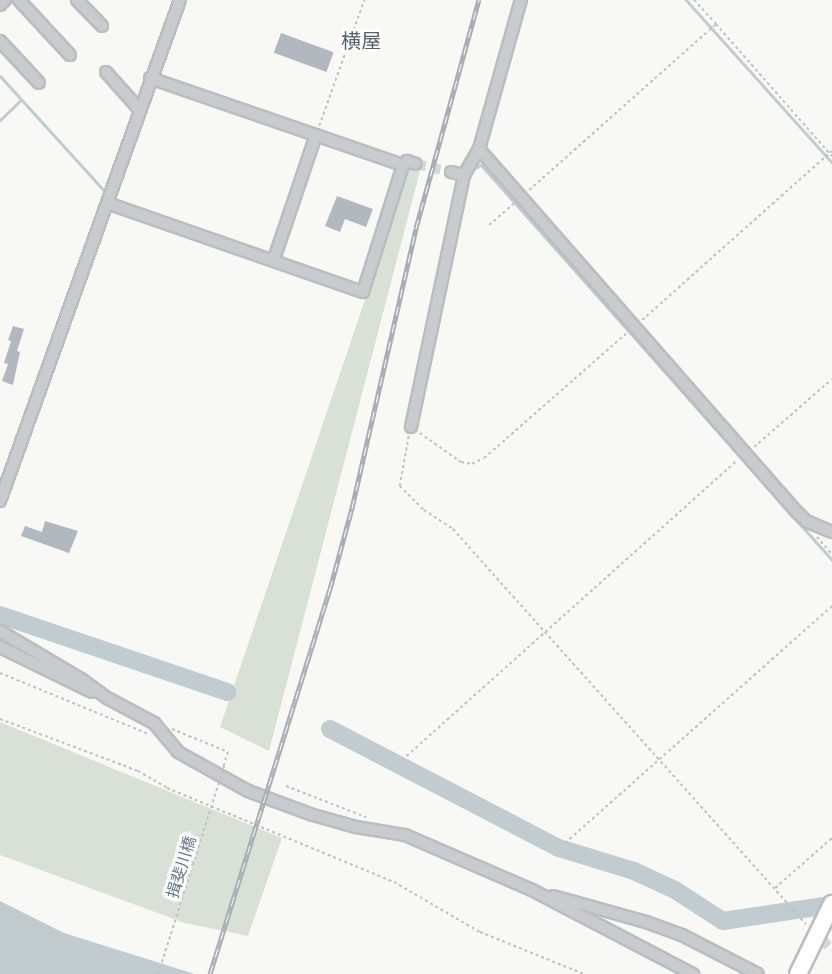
<!DOCTYPE html>
<html>
<head>
<meta charset="utf-8">
<style>
	body { margin:0 }
	#map { position:relative; width:832px; height:974px; overflow:hidden; background:#f8f8f5; font-family:"PT Sans","Noto Sans JP",sans-serif }
	div>[style] { position:absolute }
	.green>* { inset:0; background:#d9e1d6 }
	.water>* { inset:0; background:#c1ccd1 }
	.stream>* { height:3px; margin:-1.5px; padding:0 1.5px; transform-origin:1.5px; border-radius:1.5px; background:#c1ccd1 }
	.river>* { height:18px; margin:-9px; padding:0 9px; transform-origin:9px; border-radius:9px; background:#c1ccd1 }
	.building>* { inset:0; background:#b1b8bf; transform-origin:0 0 }
	.minor-tunnel>* { height:10px; margin-top:-5px; transform-origin:0; background:repeating-linear-gradient(90deg,#d3d8da 0 10px,transparent 0 15px) }
	.path>* { height:1.5px; margin-top:-0.75px; transform-origin:0; background:repeating-linear-gradient(90deg,#bfc2c4 0 3px,transparent 0 6px) }
	.roads { filter:drop-shadow(2px 0 #babec1) drop-shadow(-2px 0 #babec1) drop-shadow(0 2px #babec1) drop-shadow(0 -2px #babec1) }
	.minor>* { height:10px; margin:-5px; padding:0 5px; transform-origin:5px; border-radius:5px; background:#c8cccf }
	.highway>* { height:16px; margin:-8px; padding:0 8px; transform-origin:8px; border-radius:8px; background:#fff }
	.rail>* { height:5px; margin-top:-2.5px; transform-origin:0; background:repeating-linear-gradient(90deg,#fff 0 9px,#a8aeb4 0 18px); box-sizing:border-box; border-block:2px solid #a8aeb4 }
	.path-bridge>* { height:1.5px; margin-top:-0.75px; transform-origin:0; background:repeating-linear-gradient(90deg,#bfc2c4 0 3px,transparent 0 6px) }
	span { translate:-50% -50%; white-space:nowrap; text-align:center; line-height:1.15; -webkit-text-stroke:6px #fff; paint-order:stroke }
	.street-label { font-size:16px; color:#657789 }
	.quarter-label { font-size:20px; color:#54616d }
</style>
</head>
<body>
<div id="map">
	<div class="green">
		<div style="clip-path:polygon(409px 170px,420px 171px,269px 751px,220px 727px)"></div>
		<div style="clip-path:polygon(0 722px,282px 838px,248px 936px,185px 923px,0 855px)"></div>
	</div>
	<div class="water">
		<div style="clip-path:polygon(0 901px,64px 933px,195px 974px,0 974px)"></div>
	</div>
	<div class="stream">
		<div style="left:686px;top:0;width:219px;rotate:48.1deg"></div>
		<div style="left:0;top:76px;width:159px;rotate:47.8deg"></div>
		<div style="left:0;top:120px;width:29px;rotate:-44deg"></div>
		<div style="left:471px;top:170px;width:11px;rotate:-27deg"></div>
		<div style="left:481px;top:165px;width:528px;rotate:48.38deg"></div>
		<div style="left:153px;top:213px;width:126px;rotate:19deg"></div>
		<div style="left:278px;top:256px;width:85px;rotate:19.9deg"></div>
		<div style="left:358px;top:285px;width:4px;rotate:-27deg"></div>
	</div>
	<div class="river">
		<div style="left:0;top:615px;width:240px;rotate:18.7deg"></div>
		<div style="left:330px;top:729px;width:258px;rotate:27.5deg"></div>
		<div style="left:559px;top:848px;width:78px;rotate:17deg"></div>
		<div style="left:634px;top:871px;width:45px;rotate:24.9deg"></div>
		<div style="left:675px;top:890px;width:57px;rotate:32.9deg"></div>
		<div style="left:723px;top:921px;width:101px;rotate:-8.5deg"></div>
	</div>
	<div class="building">
		<div style="left:281px;top:33px;width:56px;height:21px;rotate:20deg"></div>
		<div style="clip-path:polygon(337px 196px,373px 209px,366px 227px,345px 219px,340px 232px,325px 226px)"></div>
		<div style="clip-path:polygon(13px 326px,24px 329px,17px 351px,20px 352px,13px 385px,2px 381px,8px 364px,4px 363px,11px 341px,8px 340px)"></div>
		<div style="clip-path:polygon(45px 521px,78px 531px,69px 553px,21px 536px,25px 526px,42px 532px)"></div>
	</div>
	<div class="minor-tunnel">
		<div style="left:416px;top:164px;width:36px;rotate:13deg"></div>
		<div style="left:810px;top:929px;width:30px;rotate:42deg"></div>
	</div>
	<div class="path">
		<div style="left:694px;top:0;width:33px;rotate:47deg"></div>
		<div style="left:319px;top:126px;width:134px;rotate:-70.3deg"></div>
		<div style="left:529px;top:190px;width:250px;rotate:-41.6deg"></div>
		<div style="left:716px;top:24px;width:176px;rotate:48.7deg"></div>
		<div style="left:489px;top:225px;width:33px;rotate:-41deg"></div>
		<div style="left:642px;top:320px;width:254px;rotate:-41.7deg"></div>
		<div style="left:420px;top:433px;width:50px;rotate:35.3deg"></div>
		<div style="left:461px;top:462px;width:11px;rotate:10deg"></div>
		<div style="left:472px;top:464px;width:13px;rotate:-27deg"></div>
		<div style="left:484px;top:458px;width:190px;rotate:-41.2deg"></div>
		<div style="left:409px;top:436px;width:51px;rotate:100.2deg"></div>
		<div style="left:400px;top:486px;width:34px;rotate:45deg"></div>
		<div style="left:424px;top:510px;width:35px;rotate:33deg"></div>
		<div style="left:453px;top:529px;width:530px;rotate:48.21deg"></div>
		<div style="left:754px;top:447px;width:103px;rotate:-41.1deg"></div>
		<div style="left:817px;top:537px;width:23px;rotate:49deg"></div>
		<div style="left:0;top:673px;width:161px;rotate:22.3deg"></div>
		<div style="left:0;top:719px;width:147px;rotate:20.6deg"></div>
		<div style="left:138px;top:771px;width:34px;rotate:30deg"></div>
		<div style="left:167px;top:788px;width:246px;rotate:22.5deg"></div>
		<div style="left:394px;top:882px;width:99px;rotate:30.2deg"></div>
		<div style="left:480px;top:932px;width:112px;rotate:22deg"></div>
		<div style="left:172px;top:729px;width:61px;rotate:22.3deg"></div>
		<div style="left:228px;top:752px;width:15px;rotate:106deg"></div>
		<div style="left:402px;top:760px;width:448px;rotate:-41.8deg"></div>
		<div style="left:286px;top:786px;width:86px;rotate:21.2deg"></div>
		<div style="left:565px;top:843px;width:357px;rotate:-41.6deg"></div>
		<div style="left:775px;top:888px;width:76px;rotate:-41.3deg"></div>
	</div>
	<div class="roads">
		<div class="minor">
			<div style="left:19px;top:0;width:75px;rotate:47.2deg"></div>
			<div style="left:77px;top:0;width:36px;rotate:46deg"></div>
			<div style="left:0;top:5px;width:7px;rotate:-45deg"></div>
			<div style="left:0;top:41px;width:57px;rotate:47.1deg"></div>
			<div style="left:106px;top:72px;width:50px;rotate:48.3deg"></div>
			<div style="left:150px;top:78px;width:268px;rotate:19deg"></div>
			<div style="left:403px;top:165px;width:6px;rotate:-45deg"></div>
			<div style="left:407px;top:161px;width:9px;rotate:18deg"></div>
			<div style="left:479px;top:149px;width:484px;rotate:48.8deg"></div>
			<div style="left:798px;top:513px;width:11px;rotate:45deg"></div>
			<div style="left:806px;top:521px;width:28px;rotate:23deg"></div>
			<div style="left:451px;top:172px;width:13px;rotate:13deg"></div>
			<div style="left:464px;top:175px;width:30px;rotate:-60deg"></div>
			<div style="left:479px;top:149px;width:155px;rotate:-74.3deg"></div>
			<div style="left:107px;top:203px;width:271px;rotate:19.2deg"></div>
			<div style="left:363px;top:292px;width:133px;rotate:-72.5deg"></div>
			<div style="left:274px;top:259px;width:131px;rotate:-71.3deg"></div>
			<div style="left:411px;top:427px;width:258px;rotate:-78.1deg"></div>
			<div style="left:0;top:501px;width:532px;rotate:-70.24deg"></div>
			<div style="left:0;top:631px;width:94px;rotate:30.7deg"></div>
			<div style="left:81px;top:679px;width:34px;rotate:36deg"></div>
			<div style="left:109px;top:699px;width:51px;rotate:28.1deg"></div>
			<div style="left:154px;top:723px;width:38px;rotate:50deg"></div>
			<div style="left:178px;top:752px;width:80px;rotate:29.1deg"></div>
			<div style="left:248px;top:791px;width:69px;rotate:20.3deg"></div>
			<div style="left:313px;top:815px;width:45px;rotate:15.6deg"></div>
			<div style="left:356px;top:827px;width:50px;rotate:9.3deg"></div>
			<div style="left:405px;top:835px;width:138px;rotate:23.4deg"></div>
			<div style="left:532px;top:890px;width:182px;rotate:27.6deg"></div>
			<div style="left:0;top:647px;width:102px;rotate:26.1deg"></div>
			<div style="left:553px;top:896px;width:97px;rotate:15.6deg"></div>
			<div style="left:646px;top:922px;width:38px;rotate:20deg"></div>
			<div style="left:682px;top:935px;width:85px;rotate:27.2deg"></div>
		</div>
		<div class="highway">
			<div style="left:798px;top:974px;width:78px;rotate:-64.1deg"></div>
		</div>
	</div>
	<div class="rail">
		<div style="left:210px;top:974px;width:403px;rotate:-72.7deg"></div>
		<div style="left:330px;top:589px;width:84px;rotate:-74.8deg"></div>
		<div style="left:352px;top:508px;width:287px;rotate:-77.1deg"></div>
		<div style="left:416px;top:228px;width:237px;rotate:-74.6deg"></div>
	</div>
	<div class="path-bridge">
		<div style="left:158px;top:974px;width:218px;rotate:-72.4deg"></div>
	</div>
	<div class="street-label">
		<span style="left:181px;top:867px;rotate:-73deg">揖斐川橋</span>
	</div>
	<div class="quarter-label">
		<span style="left:361px;top:41px">横屋</span>
	</div>
</div>
</body>
</html>
